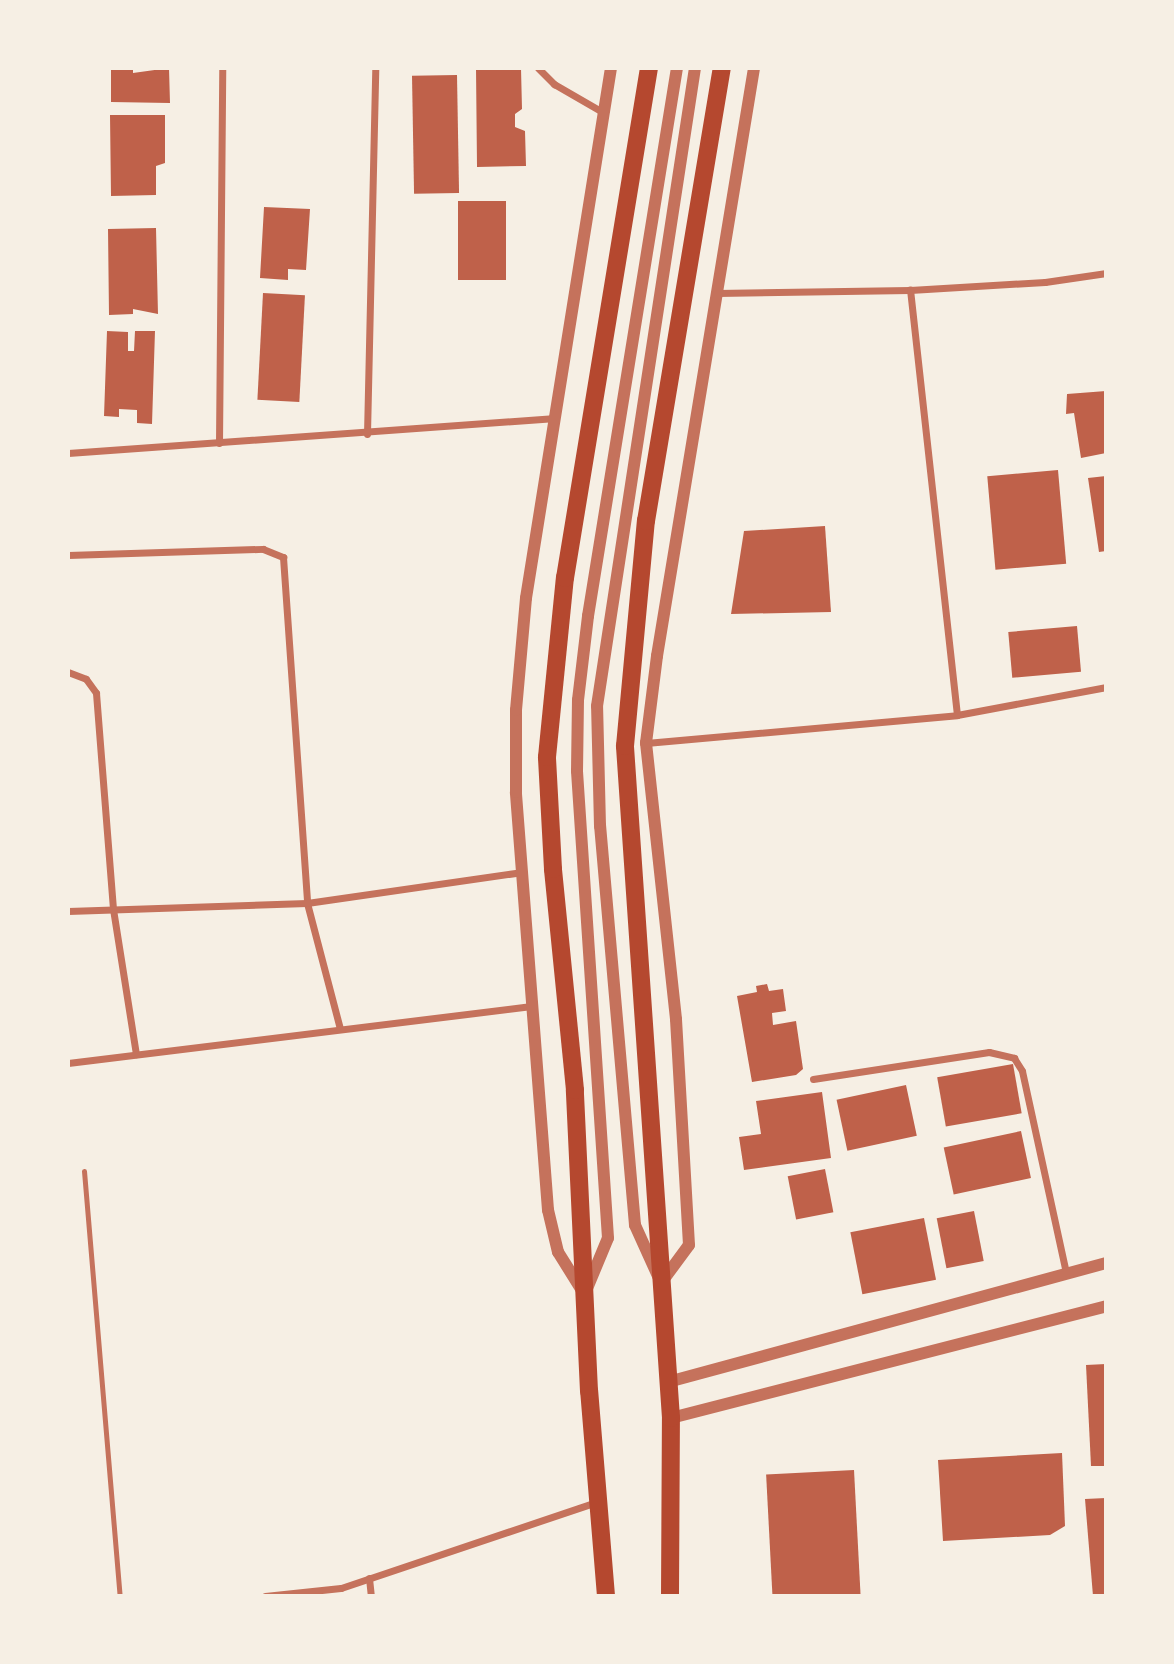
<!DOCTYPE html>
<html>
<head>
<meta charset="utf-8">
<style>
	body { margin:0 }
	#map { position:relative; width:1174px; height:1664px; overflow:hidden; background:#f6efe4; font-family:Figtree,sans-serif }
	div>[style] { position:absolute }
	.building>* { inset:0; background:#bf614a; transform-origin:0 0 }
	.service>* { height:5px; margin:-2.5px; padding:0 2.5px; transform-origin:2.5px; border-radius:2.5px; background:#c5725c }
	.minor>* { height:7px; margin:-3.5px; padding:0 3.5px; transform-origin:3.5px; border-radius:3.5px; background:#c5725c }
	.tertiary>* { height:12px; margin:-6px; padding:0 6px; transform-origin:6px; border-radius:6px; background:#c5725c }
	.primary>* { height:18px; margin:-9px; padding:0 9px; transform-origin:9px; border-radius:9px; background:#b5482f }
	span { translate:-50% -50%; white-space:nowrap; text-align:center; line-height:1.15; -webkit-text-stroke:5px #f6efe4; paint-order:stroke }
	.frame { position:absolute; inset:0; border:70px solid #f6efe4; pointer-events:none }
</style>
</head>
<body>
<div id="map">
	<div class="building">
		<div style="clip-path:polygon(111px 68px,133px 68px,133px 73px,169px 68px,170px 103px,111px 102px)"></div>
		<div style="clip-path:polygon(476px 68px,521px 68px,522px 109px,515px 114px,515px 127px,525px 131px,526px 166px,477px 167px)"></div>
		<div style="left:457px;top:75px;width:118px;height:45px;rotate:89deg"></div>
		<div style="clip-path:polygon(110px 115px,165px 115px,165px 163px,156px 166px,156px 195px,111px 196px)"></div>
		<div style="left:458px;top:201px;width:48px;height:79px"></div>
		<div style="clip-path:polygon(264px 207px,310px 209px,306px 270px,288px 269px,288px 280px,260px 278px)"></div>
		<div style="clip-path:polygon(156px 228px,158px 314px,133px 309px,133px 314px,109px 315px,108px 229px)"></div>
		<div style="left:263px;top:293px;width:42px;height:107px;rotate:3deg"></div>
		<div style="clip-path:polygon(107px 331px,128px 332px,128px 351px,134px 351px,135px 331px,155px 331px,152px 424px,137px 423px,137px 410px,119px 409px,119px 417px,104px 416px)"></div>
		<div style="clip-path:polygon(1106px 391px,1106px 453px,1081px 458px,1074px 413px,1066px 414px,1067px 394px)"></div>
		<div style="left:1058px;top:470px;width:94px;height:71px;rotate:85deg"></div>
		<div style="clip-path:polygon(1106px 476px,1106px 551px,1099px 552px,1088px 478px)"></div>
		<div style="clip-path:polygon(825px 526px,831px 612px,731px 614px,744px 531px)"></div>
		<div style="left:1077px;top:626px;width:46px;height:69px;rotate:85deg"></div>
		<div style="clip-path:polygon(767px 984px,769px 991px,783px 989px,786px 1011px,772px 1013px,773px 1025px,796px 1021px,803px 1069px,796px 1075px,752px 1082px,737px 996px,757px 992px,756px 986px)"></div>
		<div style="left:1013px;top:1064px;width:50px;height:77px;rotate:80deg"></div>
		<div style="left:906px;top:1085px;width:52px;height:71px;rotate:78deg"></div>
		<div style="clip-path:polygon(822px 1092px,831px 1158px,744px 1170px,739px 1137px,761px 1134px,756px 1101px)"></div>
		<div style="left:1021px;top:1131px;width:48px;height:79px;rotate:78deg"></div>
		<div style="left:825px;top:1169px;width:44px;height:38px;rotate:79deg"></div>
		<div style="left:974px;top:1211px;width:51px;height:38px;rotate:79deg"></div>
		<div style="left:924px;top:1218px;width:63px;height:75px;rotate:79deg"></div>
		<div style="clip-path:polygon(1106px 1364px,1106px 1466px,1091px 1466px,1086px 1365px)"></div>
		<div style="clip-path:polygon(1062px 1453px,1065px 1526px,1050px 1535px,943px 1541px,938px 1460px)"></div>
		<div style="left:854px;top:1470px;width:126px;height:88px;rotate:87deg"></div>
		<div style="clip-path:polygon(1106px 1498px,1106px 1596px,1093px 1596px,1085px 1499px)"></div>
	</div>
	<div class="service">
		<div style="left:84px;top:1171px;width:427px;rotate:85.2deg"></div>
	</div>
	<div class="minor">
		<div style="left:538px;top:68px;width:23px;rotate:45deg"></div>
		<div style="left:554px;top:84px;width:58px;rotate:30.1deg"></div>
		<div style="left:717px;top:293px;width:193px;rotate:-0.9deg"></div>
		<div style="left:910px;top:290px;width:135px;rotate:-3.4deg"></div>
		<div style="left:1045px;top:282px;width:62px;rotate:-8.4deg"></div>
		<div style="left:367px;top:434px;width:366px;rotate:-88.7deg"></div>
		<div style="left:219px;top:443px;width:375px;rotate:-89.5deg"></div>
		<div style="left:68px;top:453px;width:489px;rotate:-4.1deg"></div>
		<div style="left:68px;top:555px;width:195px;rotate:-1.8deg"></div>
		<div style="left:263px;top:549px;width:22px;rotate:22deg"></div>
		<div style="left:283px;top:557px;width:347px;rotate:86deg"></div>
		<div style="left:307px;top:903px;width:130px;rotate:75.3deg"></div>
		<div style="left:68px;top:672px;width:19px;rotate:21deg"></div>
		<div style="left:86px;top:679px;width:17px;rotate:54deg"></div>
		<div style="left:96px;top:693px;width:217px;rotate:85.5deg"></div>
		<div style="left:113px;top:909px;width:147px;rotate:81deg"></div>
		<div style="left:957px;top:715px;width:152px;rotate:-10.6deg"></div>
		<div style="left:646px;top:743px;width:312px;rotate:-5.1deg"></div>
		<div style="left:957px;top:715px;width:428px;rotate:-96.3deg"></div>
		<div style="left:68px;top:911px;width:239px;rotate:-1.9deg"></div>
		<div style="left:307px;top:903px;width:216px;rotate:-8.2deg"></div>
		<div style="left:68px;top:1063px;width:467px;rotate:-7deg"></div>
		<div style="left:813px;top:1079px;width:178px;rotate:-8.7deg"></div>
		<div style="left:989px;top:1052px;width:26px;rotate:13deg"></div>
		<div style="left:1014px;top:1058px;width:15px;rotate:58deg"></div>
		<div style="left:1022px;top:1071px;width:207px;rotate:77.7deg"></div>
		<div style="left:369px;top:1578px;width:18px;rotate:84deg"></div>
		<div style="left:265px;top:1596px;width:76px;rotate:-6deg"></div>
		<div style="left:341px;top:1588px;width:270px;rotate:-18.6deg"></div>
	</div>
	<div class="tertiary">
		<div style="left:658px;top:1276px;width:56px;rotate:-114.3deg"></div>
		<div style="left:635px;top:1225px;width:401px;rotate:-95deg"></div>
		<div style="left:600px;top:826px;width:120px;rotate:-91.4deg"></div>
		<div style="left:597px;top:706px;width:645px;rotate:-81.27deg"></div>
		<div style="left:661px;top:1283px;width:47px;rotate:-53.6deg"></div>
		<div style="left:689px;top:1245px;width:226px;rotate:-93.3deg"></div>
		<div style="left:676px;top:1019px;width:278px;rotate:-96.2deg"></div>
		<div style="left:646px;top:743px;width:88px;rotate:-82.8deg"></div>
		<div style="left:657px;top:656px;width:596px;rotate:-80.63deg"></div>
		<div style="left:586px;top:1291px;width:57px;rotate:-67.5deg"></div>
		<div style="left:608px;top:1238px;width:468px;rotate:-93.8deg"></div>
		<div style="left:577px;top:771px;width:71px;rotate:-89.2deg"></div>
		<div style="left:578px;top:700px;width:85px;rotate:-83.2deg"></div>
		<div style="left:588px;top:616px;width:555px;rotate:-80.78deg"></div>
		<div style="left:583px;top:1292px;width:47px;rotate:-122deg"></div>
		<div style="left:558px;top:1252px;width:43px;rotate:-103.4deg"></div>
		<div style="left:548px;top:1210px;width:419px;rotate:-94.4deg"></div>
		<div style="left:516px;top:792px;width:82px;rotate:-90deg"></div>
		<div style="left:516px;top:710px;width:112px;rotate:-84.9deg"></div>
		<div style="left:526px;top:598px;width:537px;rotate:-80.89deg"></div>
		<div style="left:668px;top:1382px;width:454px;rotate:-15.2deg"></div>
		<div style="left:671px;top:1418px;width:449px;rotate:-14.4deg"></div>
	</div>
	<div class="primary">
		<div style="left:606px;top:1596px;width:206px;rotate:-94.7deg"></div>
		<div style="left:589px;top:1391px;width:301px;rotate:-92.7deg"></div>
		<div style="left:575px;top:1090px;width:222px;rotate:-95.7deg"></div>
		<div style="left:553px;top:869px;width:112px;rotate:-93.1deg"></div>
		<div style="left:547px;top:757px;width:180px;rotate:-84.3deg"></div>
		<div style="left:565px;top:578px;width:517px;rotate:-80.65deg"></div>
		<div style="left:670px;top:1596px;width:178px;rotate:-89.7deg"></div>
		<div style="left:671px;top:1418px;width:674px;rotate:-93.92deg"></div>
		<div style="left:625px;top:746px;width:226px;rotate:-84.7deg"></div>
		<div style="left:646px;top:521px;width:459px;rotate:-80.5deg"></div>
	</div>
	<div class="frame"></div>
</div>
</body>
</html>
